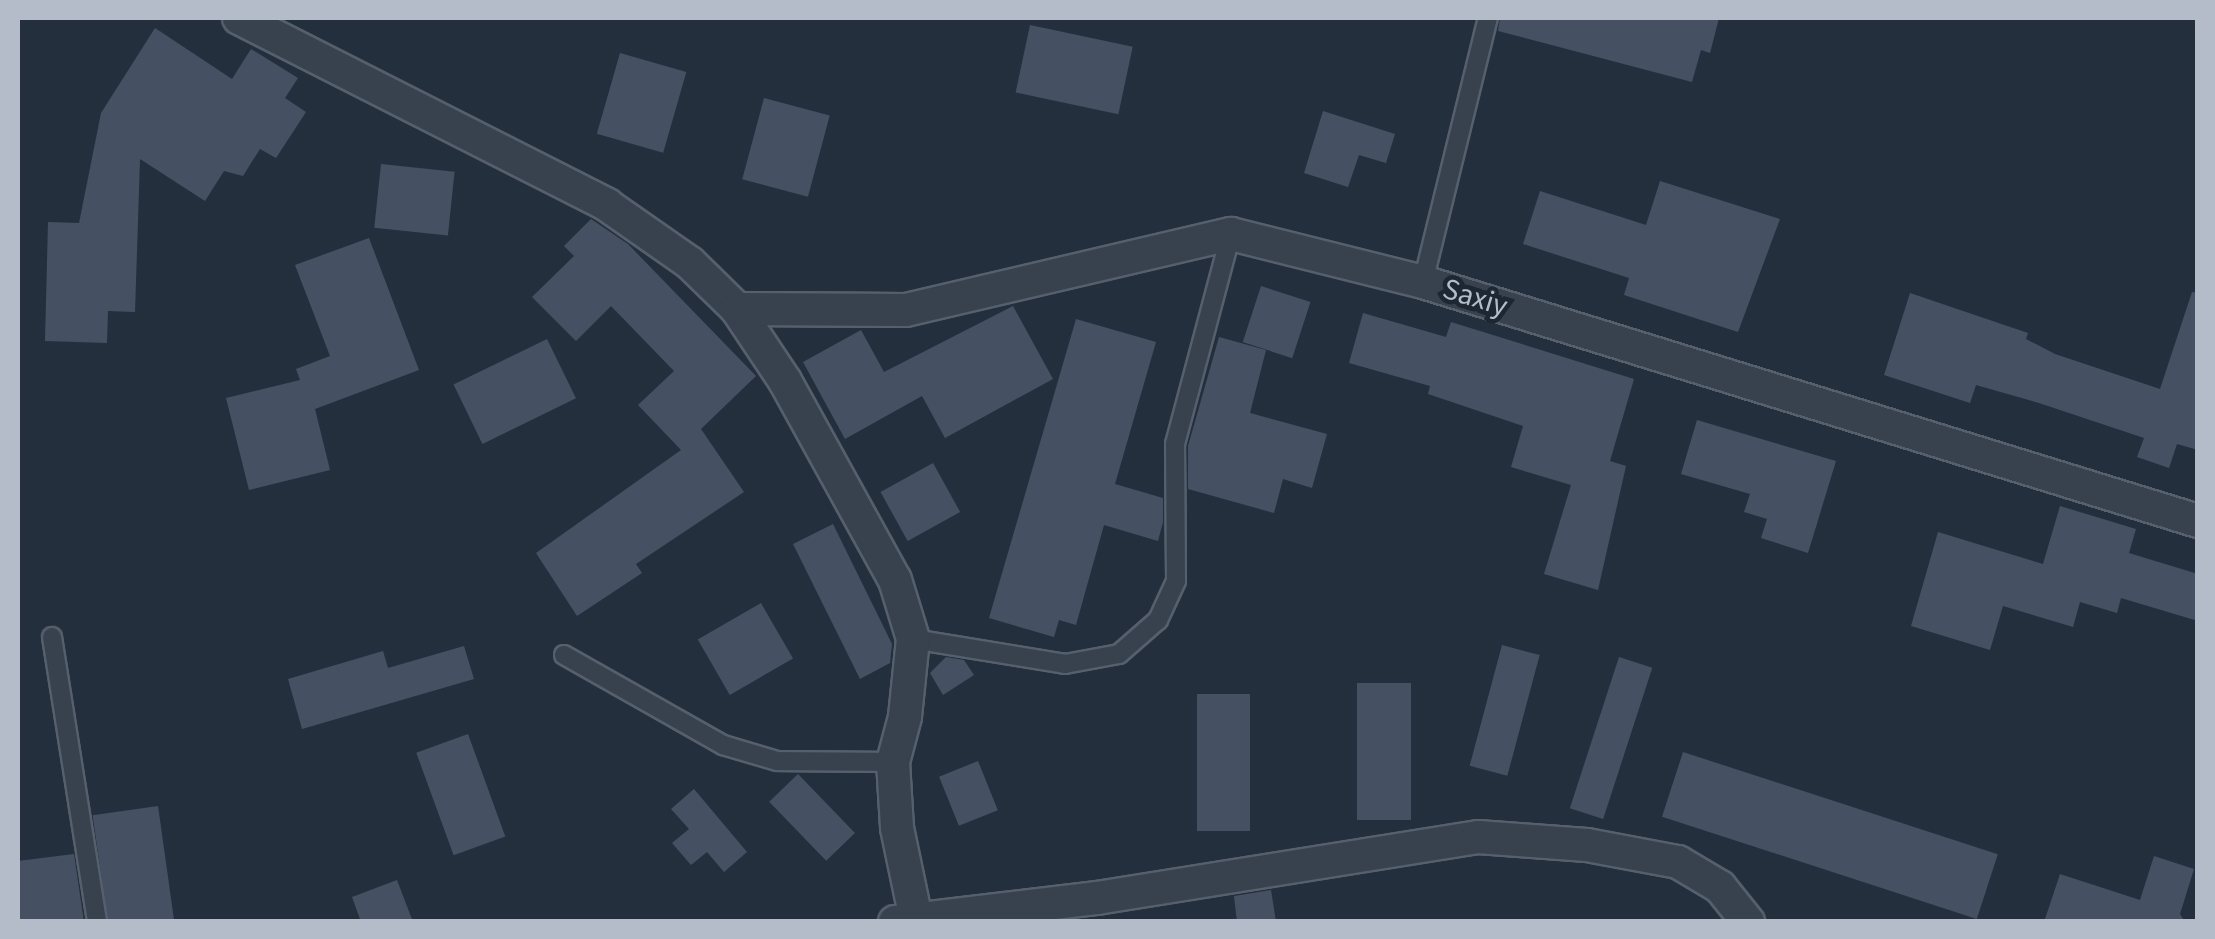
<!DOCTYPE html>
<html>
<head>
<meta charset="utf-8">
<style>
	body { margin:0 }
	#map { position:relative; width:2215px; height:939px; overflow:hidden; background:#242f3e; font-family:"Source Sans 3",sans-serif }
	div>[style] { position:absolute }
	.building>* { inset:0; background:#455162; transform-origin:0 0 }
	.roads { filter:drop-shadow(2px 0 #565f6c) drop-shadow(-2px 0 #565f6c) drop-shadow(0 2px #565f6c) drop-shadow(0 -2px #565f6c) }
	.lane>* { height:18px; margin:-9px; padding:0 9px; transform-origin:9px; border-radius:9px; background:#38414e }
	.street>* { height:32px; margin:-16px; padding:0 16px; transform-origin:16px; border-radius:16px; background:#38414e }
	span { translate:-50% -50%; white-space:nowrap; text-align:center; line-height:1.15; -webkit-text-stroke:9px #1d2633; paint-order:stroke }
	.street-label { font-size:30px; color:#b4bcc9 }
	.frame { position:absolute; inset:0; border:20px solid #b4bcc9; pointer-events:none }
</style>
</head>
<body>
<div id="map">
	<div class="building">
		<div style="clip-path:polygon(1500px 18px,1719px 18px,1710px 53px,1701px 50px,1692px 82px,1498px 31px)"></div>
		<div style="left:1030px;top:25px;width:105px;height:69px;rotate:12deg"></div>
		<div style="clip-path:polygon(155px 28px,232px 79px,251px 49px,298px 78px,285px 98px,306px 112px,276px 158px,260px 149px,243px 176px,224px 171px,205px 201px,140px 159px,135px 312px,108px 311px,107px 343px,45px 341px,48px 222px,79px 223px,101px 113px)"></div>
		<div style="left:620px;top:53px;width:69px;height:84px;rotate:16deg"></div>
		<div style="left:764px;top:98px;width:68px;height:84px;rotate:15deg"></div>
		<div style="clip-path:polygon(1323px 111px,1395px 134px,1386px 163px,1359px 155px,1348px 187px,1304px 173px)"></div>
		<div style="left:381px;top:164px;width:74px;height:64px;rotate:6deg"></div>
		<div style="clip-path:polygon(1660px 181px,1780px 219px,1738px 332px,1624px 295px,1629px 278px,1523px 244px,1540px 191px,1646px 225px)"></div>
		<div style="clip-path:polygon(591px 219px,628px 244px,756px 376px,701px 429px,744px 492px,636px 564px,642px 573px,577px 616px,536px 553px,681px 450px,638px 405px,674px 371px,611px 306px,576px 341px,532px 297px,574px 256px,564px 246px)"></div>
		<div style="clip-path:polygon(369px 238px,419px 370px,315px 409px,330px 470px,249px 490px,226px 398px,300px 380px,296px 369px,330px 356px,295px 265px)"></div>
		<div style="left:1261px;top:286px;width:52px;height:59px;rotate:18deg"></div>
		<div style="clip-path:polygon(2192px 292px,2198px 293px,2198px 450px,2177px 444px,2169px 468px,2137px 457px,2144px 438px,2039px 403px,1976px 385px,1970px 403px,1884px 375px,1910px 293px,2028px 333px,2026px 339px,2055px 354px,2160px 389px)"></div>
		<div style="clip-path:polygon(1013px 306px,1053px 379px,945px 438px,922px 396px,845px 439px,803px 362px,861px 330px,884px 372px)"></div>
		<div style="clip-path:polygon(1363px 313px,1446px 337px,1451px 322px,1634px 379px,1610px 461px,1626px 466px,1598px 590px,1544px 574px,1571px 485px,1511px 467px,1523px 426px,1428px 394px,1430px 386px,1349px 363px)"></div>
		<div style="clip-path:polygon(1076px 319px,1156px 342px,1115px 484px,1163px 498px,1163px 522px,1158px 541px,1104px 525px,1076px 625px,1059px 620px,1054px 637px,989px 618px)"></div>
		<div style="clip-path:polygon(1219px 337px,1266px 350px,1250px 413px,1327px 434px,1312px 488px,1283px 479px,1274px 513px,1188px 489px,1188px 446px)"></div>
		<div style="left:547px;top:339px;width:66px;height:104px;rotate:64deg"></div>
		<div style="clip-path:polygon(1697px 420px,1836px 461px,1808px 553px,1761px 538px,1767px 519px,1744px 512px,1750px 494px,1681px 474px)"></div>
		<div style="left:933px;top:463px;width:56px;height:60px;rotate:61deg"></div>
		<div style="clip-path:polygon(2060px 506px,2136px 529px,2129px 553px,2198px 574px,2198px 621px,2121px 598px,2117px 613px,2080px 602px,2073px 627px,2003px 606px,1990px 650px,1911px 626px,1938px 532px,2043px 564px)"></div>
		<div style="clip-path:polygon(833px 524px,892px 644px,890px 663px,860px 679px,793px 544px)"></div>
		<div style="left:761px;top:603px;width:64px;height:73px;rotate:60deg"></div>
		<div style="left:1502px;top:645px;width:39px;height:125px;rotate:15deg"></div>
		<div style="clip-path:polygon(464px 646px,474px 679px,302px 729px,288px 679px,383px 651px,388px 668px)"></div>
		<div style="clip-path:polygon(946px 657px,964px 660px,974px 675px,943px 695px,930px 673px)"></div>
		<div style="left:1619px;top:657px;width:35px;height:159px;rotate:18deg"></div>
		<div style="left:1357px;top:683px;width:54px;height:137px"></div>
		<div style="left:1197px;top:694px;width:53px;height:137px"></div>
		<div style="left:468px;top:734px;width:109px;height:55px;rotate:70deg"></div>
		<div style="left:1683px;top:752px;width:331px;height:68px;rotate:18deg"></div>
		<div style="left:978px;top:761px;width:53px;height:42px;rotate:68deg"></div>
		<div style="left:798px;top:774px;width:82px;height:40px;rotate:46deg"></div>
		<div style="clip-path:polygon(694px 789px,747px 852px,724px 872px,707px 852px,691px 865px,672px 843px,689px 829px,671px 809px)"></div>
		<div style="left:158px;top:806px;width:117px;height:66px;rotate:82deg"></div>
		<div style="clip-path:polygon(74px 854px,84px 922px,18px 922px,18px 861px)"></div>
		<div style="clip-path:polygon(2154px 856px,2194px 869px,2180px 914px,2185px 922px,2044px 922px,2060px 874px,2140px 900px)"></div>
		<div style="clip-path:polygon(397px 880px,413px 922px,361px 922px,352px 897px)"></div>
		<div style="clip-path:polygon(1271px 890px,1276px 922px,1237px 922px,1234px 896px)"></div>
	</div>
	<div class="roads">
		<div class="lane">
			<div style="left:1423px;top:282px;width:272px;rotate:-76.2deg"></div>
			<div style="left:52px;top:637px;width:289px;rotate:81deg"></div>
			<div style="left:913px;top:639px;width:154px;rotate:9.3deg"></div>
			<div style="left:1065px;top:664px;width:55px;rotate:-10.5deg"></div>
			<div style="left:1119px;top:654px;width:52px;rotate:-41.1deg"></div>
			<div style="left:1158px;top:620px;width:43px;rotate:-65.2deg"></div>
			<div style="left:1176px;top:581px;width:137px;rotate:-90.4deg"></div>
			<div style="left:1175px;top:444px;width:217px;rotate:-75.1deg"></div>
			<div style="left:564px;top:655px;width:183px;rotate:29.5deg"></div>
			<div style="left:723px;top:745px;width:56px;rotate:16.5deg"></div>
			<div style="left:777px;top:761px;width:116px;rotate:0.5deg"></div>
		</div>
		<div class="street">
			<div style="left:239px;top:18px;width:413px;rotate:26.9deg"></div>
			<div style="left:607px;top:205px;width:101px;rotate:34.9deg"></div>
			<div style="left:690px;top:263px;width:66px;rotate:44.4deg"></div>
			<div style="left:737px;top:309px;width:87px;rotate:56.3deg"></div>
			<div style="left:785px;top:381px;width:227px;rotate:61.1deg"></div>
			<div style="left:895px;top:580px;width:62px;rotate:73deg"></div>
			<div style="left:913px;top:639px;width:78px;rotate:95.9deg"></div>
			<div style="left:905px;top:717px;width:47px;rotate:104.9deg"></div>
			<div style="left:893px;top:762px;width:66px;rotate:86.5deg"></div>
			<div style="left:897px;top:828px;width:93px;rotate:78.2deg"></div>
			<div style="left:737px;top:309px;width:169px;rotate:0.3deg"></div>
			<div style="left:906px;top:310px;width:334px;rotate:-13.2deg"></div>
			<div style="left:1231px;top:234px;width:198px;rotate:14deg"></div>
			<div style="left:1423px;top:282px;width:811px;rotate:17.14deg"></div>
			<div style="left:895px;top:922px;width:203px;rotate:-6.8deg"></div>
			<div style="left:1097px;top:898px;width:386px;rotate:-9.1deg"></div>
			<div style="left:1478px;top:837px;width:109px;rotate:4.2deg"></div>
			<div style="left:1587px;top:845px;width:93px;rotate:10.6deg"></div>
			<div style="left:1678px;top:862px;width:49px;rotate:30.8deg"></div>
			<div style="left:1720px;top:887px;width:45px;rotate:51.3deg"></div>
		</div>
	</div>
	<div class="street-label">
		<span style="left:1475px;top:298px;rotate:17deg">Saxiy</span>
	</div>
	<div class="frame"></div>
</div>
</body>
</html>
